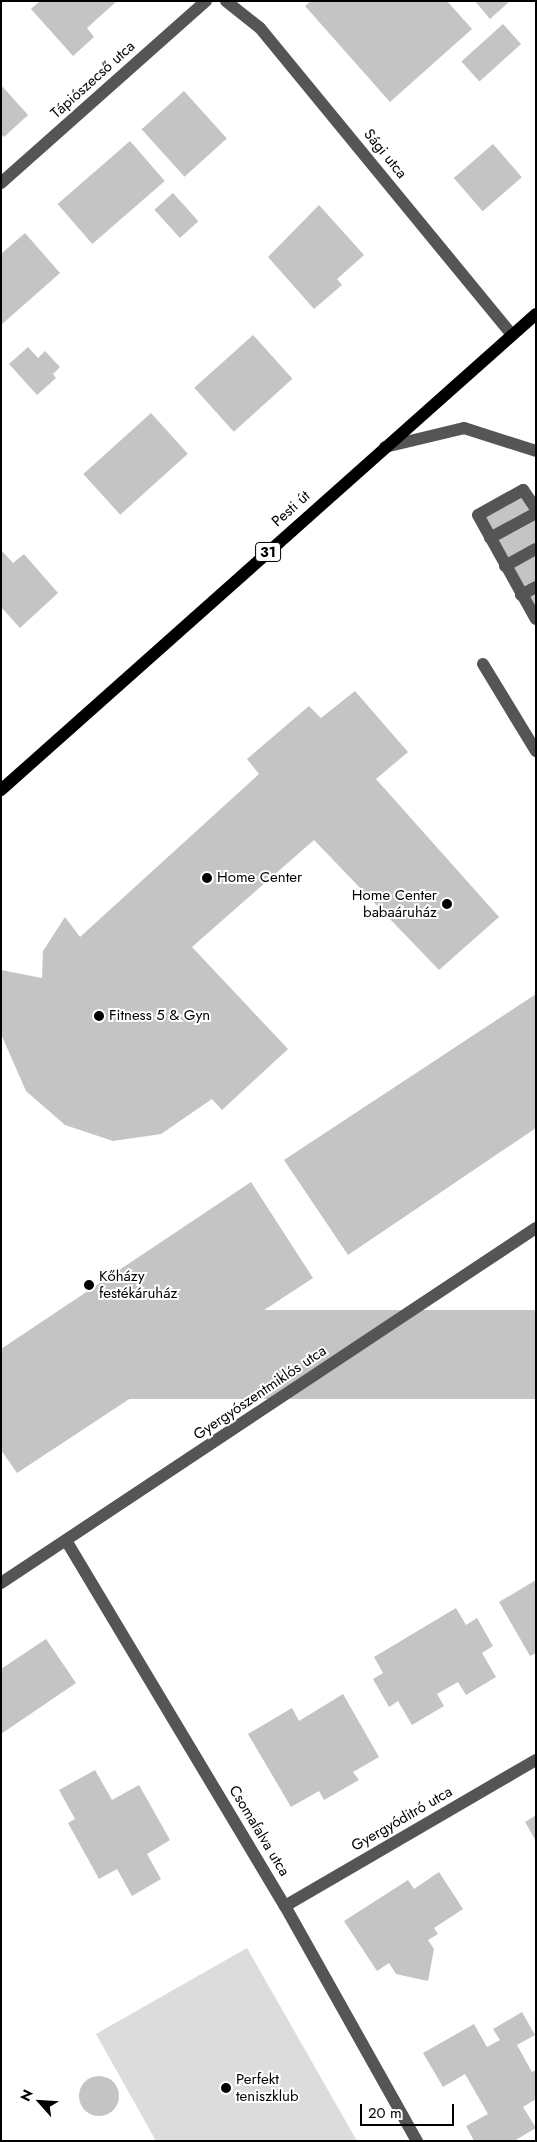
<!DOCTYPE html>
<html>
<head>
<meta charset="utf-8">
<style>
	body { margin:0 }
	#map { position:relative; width:537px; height:2142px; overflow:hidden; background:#fff; font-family:Jost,sans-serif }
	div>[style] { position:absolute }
	.green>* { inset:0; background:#dcdcdc }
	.building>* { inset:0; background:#c4c4c4; transform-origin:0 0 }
	.round { border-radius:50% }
	.minor>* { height:12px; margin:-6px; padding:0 6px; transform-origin:6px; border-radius:6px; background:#555 }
	.major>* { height:12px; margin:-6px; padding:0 6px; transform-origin:6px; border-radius:6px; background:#000 }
	.dots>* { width:14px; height:14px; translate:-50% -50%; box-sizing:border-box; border:2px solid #fff; border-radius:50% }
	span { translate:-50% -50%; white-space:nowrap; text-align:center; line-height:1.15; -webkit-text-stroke:4px #fff; paint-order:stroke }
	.shield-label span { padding:1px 4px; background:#fff; border:1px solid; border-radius:4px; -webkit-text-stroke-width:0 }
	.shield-label { font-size:14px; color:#000; font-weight:700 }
	.street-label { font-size:15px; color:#000 }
	.poi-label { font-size:15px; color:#000 }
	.left { translate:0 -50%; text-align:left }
	.right { translate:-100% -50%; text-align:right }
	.frame { position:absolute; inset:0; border:2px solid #000; pointer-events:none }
	.north { position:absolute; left:15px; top:2077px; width:50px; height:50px; -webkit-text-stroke:4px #fff; paint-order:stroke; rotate:296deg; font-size:14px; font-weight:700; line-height:20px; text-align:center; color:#000 }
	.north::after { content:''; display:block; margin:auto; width:18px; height:22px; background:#000; clip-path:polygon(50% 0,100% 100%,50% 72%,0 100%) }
	.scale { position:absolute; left:360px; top:2104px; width:94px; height:22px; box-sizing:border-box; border:2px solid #000; border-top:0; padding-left:6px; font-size:15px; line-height:18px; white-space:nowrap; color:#000; -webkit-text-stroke:4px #fff; paint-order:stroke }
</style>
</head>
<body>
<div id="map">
	<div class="green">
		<div style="clip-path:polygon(247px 1948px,357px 2141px,156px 2141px,96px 2034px)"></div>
	</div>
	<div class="building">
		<div style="clip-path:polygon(40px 1px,117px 1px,87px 28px,94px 37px,73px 56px,31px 9px)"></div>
		<div style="clip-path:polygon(311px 1px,447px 1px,472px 29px,390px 102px,305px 6px)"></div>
		<div style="clip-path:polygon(475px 1px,510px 1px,490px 19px)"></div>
		<div style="left:503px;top:24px;width:27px;height:56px;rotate:48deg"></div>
		<div style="clip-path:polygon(1px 85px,28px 115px,4px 137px,1px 134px)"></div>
		<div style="left:184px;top:91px;width:64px;height:57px;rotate:48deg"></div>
		<div style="left:130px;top:141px;width:53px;height:96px;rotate:49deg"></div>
		<div style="left:493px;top:144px;width:44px;height:52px;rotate:49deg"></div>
		<div style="left:173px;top:193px;width:38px;height:25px;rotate:48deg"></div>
		<div style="clip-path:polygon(319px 205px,364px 255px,337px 279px,342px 285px,314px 309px,268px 257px)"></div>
		<div style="clip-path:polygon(25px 233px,60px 273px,1px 325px,1px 254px)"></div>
		<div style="left:253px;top:335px;width:59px;height:79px;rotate:48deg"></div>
		<div style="clip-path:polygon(28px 347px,38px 358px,45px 351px,60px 367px,53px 374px,56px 378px,37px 395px,9px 364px)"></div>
		<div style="left:151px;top:413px;width:55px;height:91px;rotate:48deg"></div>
		<div style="clip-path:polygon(523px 490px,536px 509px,536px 619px,478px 515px)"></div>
		<div style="clip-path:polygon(1px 550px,13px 563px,24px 554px,58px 593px,20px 628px,1px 607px)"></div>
		<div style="clip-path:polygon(355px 691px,408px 752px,376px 779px,499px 917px,439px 970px,314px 840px,192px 947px,288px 1049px,222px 1110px,212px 1099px,161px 1134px,113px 1141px,65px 1125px,26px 1091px,1px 1034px,1px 970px,42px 978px,43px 951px,65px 917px,80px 937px,259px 774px,247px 759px,309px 706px,321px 718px)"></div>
		<div style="clip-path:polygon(536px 994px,536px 1128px,348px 1255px,284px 1160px)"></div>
		<div style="clip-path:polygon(251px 1182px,313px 1278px,17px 1473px,1px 1450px,1px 1349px)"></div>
		<div style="left:536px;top:1310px;width:89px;height:469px;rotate:90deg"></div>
		<div style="clip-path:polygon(536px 1580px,536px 1653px,530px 1656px,499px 1602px)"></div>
		<div style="clip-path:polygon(456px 1608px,466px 1625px,477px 1618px,493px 1646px,482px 1653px,496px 1677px,466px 1695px,458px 1682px,437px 1694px,444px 1706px,412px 1725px,398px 1701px,389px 1707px,373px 1679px,383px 1673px,374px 1657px)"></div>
		<div style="clip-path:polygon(46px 1639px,76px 1683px,1px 1734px,1px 1669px)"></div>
		<div style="clip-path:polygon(343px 1694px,379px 1757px,353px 1772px,359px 1780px,324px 1800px,319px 1791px,291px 1807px,248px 1734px,292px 1708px,299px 1721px)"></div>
		<div style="clip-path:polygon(95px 1770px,112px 1800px,139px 1785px,170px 1840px,147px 1854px,161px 1879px,132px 1896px,117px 1869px,99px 1879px,68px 1823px,75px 1819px,59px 1790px)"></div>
		<div style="clip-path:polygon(536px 1815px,536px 1841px,525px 1822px)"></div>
		<div style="clip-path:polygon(439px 1872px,463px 1909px,434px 1928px,438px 1934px,428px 1940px,434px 1949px,428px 1981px,396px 1974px,389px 1963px,377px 1971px,344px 1921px,408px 1880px,414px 1889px)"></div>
		<div style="clip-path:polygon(522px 2012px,535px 2035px,517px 2045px,532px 2072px,536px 2070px,536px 2099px,523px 2107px,536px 2128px,514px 2141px,474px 2141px,466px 2126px,488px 2114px,465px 2074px,443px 2087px,423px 2053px,474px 2024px,487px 2047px,500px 2040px,493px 2029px)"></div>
		<div class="round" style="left:79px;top:2076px;width:40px;height:40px"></div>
	</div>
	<div class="minor">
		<div style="left:226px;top:1px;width:43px;rotate:38.5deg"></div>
		<div style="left:260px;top:28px;width:397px;rotate:50.6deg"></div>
		<div style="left:1px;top:183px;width:274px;rotate:-41.6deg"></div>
		<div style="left:385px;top:447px;width:81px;rotate:-13.5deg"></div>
		<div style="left:464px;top:428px;width:76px;rotate:17.7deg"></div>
		<div style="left:536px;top:509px;width:23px;rotate:-124deg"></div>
		<div style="left:523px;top:490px;width:51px;rotate:150.9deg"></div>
		<div style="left:478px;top:515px;width:119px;rotate:60.9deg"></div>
		<div style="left:490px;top:538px;width:52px;rotate:-28.5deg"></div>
		<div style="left:505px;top:566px;width:35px;rotate:-29deg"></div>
		<div style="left:521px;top:595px;width:17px;rotate:-28deg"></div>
		<div style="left:483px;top:664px;width:102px;rotate:58.7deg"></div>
		<div style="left:67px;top:1542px;width:424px;rotate:59.1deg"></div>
		<div style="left:285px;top:1906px;width:270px;rotate:60.7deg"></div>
		<div style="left:1px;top:1583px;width:642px;rotate:-33.57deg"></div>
		<div style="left:285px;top:1906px;width:290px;rotate:-30.2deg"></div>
	</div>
	<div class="major">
		<div style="left:1px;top:790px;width:716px;rotate:-41.66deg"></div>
	</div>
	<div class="dots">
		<div style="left:207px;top:878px;background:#000"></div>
		<div style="left:447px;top:904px;background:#000"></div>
		<div style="left:99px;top:1016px;background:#000"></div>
		<div style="left:89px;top:1285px;background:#000"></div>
		<div style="left:226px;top:2088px;background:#000"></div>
	</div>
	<div class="shield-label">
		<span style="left:268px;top:552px">31</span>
	</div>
	<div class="street-label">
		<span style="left:93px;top:80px;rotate:-42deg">Tápiószecső utca</span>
		<span style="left:385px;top:154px;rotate:51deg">Sági utca</span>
		<span style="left:291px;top:509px;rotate:-42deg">Pesti út</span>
		<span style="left:260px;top:1393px;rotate:-34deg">Gyergyószentmiklós utca</span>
		<span style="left:402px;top:1819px;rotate:-30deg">Gyergyóditró utca</span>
		<span style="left:259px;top:1831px;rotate:59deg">Csomafalva utca</span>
	</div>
	<div class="poi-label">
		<span class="left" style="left:217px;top:878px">Home Center</span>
		<span class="right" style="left:437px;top:904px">Home Center<br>babaáruház</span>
		<span class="left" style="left:109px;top:1016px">Fitness 5 &amp; Gyn</span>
		<span class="left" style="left:99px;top:1285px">Kőházy<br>festékáruház</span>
		<span class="left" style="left:236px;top:2088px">Perfekt<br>teniszklub</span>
	</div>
	<div class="frame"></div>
	<div class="north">N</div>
	<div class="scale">20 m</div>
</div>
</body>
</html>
